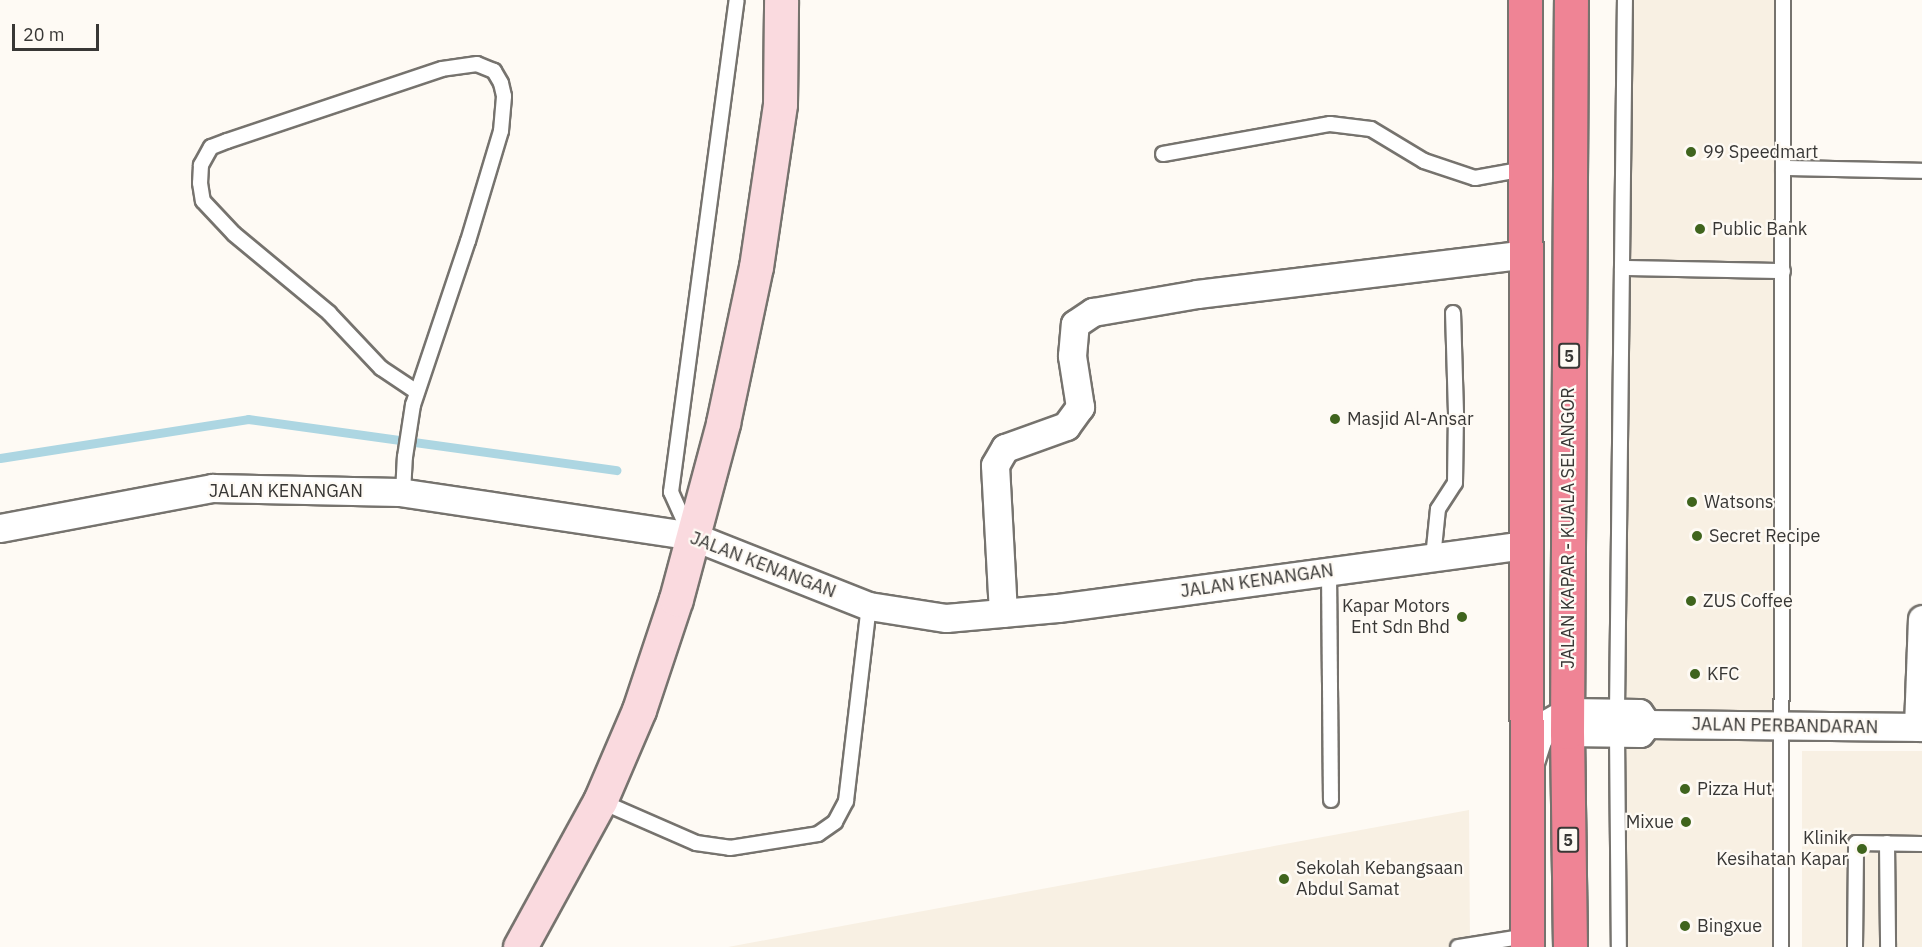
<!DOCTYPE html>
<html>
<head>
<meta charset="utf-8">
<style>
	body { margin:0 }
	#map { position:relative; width:1922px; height:947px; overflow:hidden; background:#fefaf4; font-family:"IBM Plex Sans",sans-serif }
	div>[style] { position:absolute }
	.built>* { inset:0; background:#f8f0e3; transform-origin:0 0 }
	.stream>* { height:9px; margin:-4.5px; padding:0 4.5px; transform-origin:4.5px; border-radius:4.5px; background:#add6e2 }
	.roads { filter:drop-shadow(2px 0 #76736e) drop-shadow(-2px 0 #76736e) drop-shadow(0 2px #76736e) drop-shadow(0 -2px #76736e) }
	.lane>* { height:14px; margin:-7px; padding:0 7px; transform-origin:7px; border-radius:7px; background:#fff }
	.street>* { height:27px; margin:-13.5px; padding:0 13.5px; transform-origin:13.5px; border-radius:13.5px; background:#fff }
	.secondary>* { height:33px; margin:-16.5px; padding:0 16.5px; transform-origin:16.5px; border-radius:16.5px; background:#fadadf }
	.highway>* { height:33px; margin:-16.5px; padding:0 16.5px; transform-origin:16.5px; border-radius:16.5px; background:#ef8495 }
	.dots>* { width:16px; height:16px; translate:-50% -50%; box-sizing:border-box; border:3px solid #fefaf4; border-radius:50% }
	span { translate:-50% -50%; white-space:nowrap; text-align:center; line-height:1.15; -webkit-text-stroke:4.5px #fefaf4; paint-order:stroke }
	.shield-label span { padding:2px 4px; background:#fefaf4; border:2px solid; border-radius:4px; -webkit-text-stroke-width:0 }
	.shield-label { font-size:16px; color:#383735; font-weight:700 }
	.poi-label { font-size:18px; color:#383735 }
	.left { translate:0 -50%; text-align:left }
	.right { translate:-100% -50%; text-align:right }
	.street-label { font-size:18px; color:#383735 }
	.scale { position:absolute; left:12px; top:24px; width:87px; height:27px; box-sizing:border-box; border:3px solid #383735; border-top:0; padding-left:8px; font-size:18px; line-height:21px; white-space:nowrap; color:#383735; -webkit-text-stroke:4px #fefaf4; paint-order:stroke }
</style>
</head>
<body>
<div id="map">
	<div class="built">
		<div style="clip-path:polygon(1632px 0,1775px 0,1773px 947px,1626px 947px,1623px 674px)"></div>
		<div style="left:1802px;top:751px;width:120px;height:196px"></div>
		<div style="clip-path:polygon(1469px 810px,1470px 947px,728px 947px)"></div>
	</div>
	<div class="stream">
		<div style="left:0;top:458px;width:251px;rotate:-8.9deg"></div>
		<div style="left:248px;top:419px;width:372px;rotate:7.9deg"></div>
	</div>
	<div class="roads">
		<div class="lane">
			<div style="left:1163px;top:154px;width:170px;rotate:-10.2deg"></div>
			<div style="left:1330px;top:124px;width:41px;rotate:7deg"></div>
			<div style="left:1371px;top:129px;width:62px;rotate:31.1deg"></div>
			<div style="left:1424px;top:161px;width:54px;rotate:18.4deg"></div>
			<div style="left:1475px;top:178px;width:51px;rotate:-10.2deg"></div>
			<div style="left:1783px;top:168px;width:139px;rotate:1.2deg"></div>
			<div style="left:1622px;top:268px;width:161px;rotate:1.1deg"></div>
			<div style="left:403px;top:493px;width:36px;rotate:-87deg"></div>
			<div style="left:405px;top:457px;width:53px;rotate:-81.3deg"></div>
			<div style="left:413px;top:405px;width:173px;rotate:-71.5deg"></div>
			<div style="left:468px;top:241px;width:115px;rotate:-73.3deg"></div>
			<div style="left:501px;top:131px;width:35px;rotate:-85deg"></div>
			<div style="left:504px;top:96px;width:13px;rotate:-103deg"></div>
			<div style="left:501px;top:83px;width:14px;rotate:-120deg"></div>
			<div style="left:494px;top:71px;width:18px;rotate:-158deg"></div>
			<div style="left:477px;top:64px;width:35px;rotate:172deg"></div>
			<div style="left:442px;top:69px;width:227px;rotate:161.5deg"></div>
			<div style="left:227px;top:141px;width:17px;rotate:159deg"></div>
			<div style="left:211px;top:147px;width:21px;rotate:119deg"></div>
			<div style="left:201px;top:165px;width:18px;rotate:93deg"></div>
			<div style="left:200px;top:183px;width:18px;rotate:81deg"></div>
			<div style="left:203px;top:201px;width:45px;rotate:46.8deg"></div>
			<div style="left:234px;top:234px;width:124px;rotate:39.7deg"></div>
			<div style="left:329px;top:313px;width:76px;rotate:46.6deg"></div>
			<div style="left:381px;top:368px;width:43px;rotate:33.7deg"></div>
			<div style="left:689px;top:532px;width:44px;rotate:-114.2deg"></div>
			<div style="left:671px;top:492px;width:496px;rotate:-82.4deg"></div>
			<div style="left:1433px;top:558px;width:49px;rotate:-84.2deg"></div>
			<div style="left:1438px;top:509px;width:31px;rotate:-57deg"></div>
			<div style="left:1455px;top:483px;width:70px;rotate:-89.2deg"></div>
			<div style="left:1456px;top:413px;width:100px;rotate:-91.7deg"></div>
			<div style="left:1329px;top:571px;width:229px;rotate:89.5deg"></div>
			<div style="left:1617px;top:712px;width:712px;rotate:-89.36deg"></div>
			<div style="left:1617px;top:733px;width:214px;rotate:89.5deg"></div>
			<div style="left:600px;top:801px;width:105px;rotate:23.6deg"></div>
			<div style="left:696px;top:843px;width:34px;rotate:8deg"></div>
			<div style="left:730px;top:848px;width:89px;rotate:-9deg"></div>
			<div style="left:818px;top:834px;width:21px;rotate:-35deg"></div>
			<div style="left:835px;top:822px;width:24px;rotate:-62deg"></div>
			<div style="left:846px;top:801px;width:196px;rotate:-83.3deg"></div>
			<div style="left:1887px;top:843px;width:104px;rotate:89.4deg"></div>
			<div style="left:1458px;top:947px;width:70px;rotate:-9.1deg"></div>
			<div style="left:1781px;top:947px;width:947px;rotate:-89.88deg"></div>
			<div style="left:1855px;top:947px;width:104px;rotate:-89.4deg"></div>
			<div style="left:1856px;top:843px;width:66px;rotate:0.9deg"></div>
		</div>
		<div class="street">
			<div style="left:0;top:528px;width:216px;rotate:-10.7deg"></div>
			<div style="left:212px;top:488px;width:187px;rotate:1.2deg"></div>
			<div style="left:399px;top:492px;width:296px;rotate:8.5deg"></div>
			<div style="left:692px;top:536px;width:190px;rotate:21.6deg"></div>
			<div style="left:869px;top:606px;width:78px;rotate:8.9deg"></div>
			<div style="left:946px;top:618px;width:112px;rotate:-5.1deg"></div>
			<div style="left:1058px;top:608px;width:472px;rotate:-7.7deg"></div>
			<div style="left:1003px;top:613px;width:148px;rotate:-93.1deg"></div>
			<div style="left:995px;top:465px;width:20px;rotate:-60deg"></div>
			<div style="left:1005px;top:448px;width:65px;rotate:-19.8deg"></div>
			<div style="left:1066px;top:426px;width:24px;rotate:-54deg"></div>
			<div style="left:1080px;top:407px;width:52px;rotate:-98.9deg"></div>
			<div style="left:1072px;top:356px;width:32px;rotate:-85deg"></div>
			<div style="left:1075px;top:324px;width:22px;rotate:-34deg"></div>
			<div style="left:1093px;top:312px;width:106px;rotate:-9.8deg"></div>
			<div style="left:1197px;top:294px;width:331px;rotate:-6.9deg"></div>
			<div style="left:1647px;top:724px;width:275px;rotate:0.6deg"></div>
			<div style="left:1549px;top:725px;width:19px;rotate:21deg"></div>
			<div style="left:1567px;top:732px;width:73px;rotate:0.8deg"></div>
			<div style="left:1640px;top:733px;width:11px;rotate:-52deg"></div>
			<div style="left:1918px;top:727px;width:108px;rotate:-87.9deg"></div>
			<div style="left:1530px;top:762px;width:23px;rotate:-72deg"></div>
			<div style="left:1537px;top:740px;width:18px;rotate:-61deg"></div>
			<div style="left:1546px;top:724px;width:24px;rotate:-30deg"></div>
			<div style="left:1567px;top:712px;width:72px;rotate:0.8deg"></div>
			<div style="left:1639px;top:713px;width:14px;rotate:54deg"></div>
		</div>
		<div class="secondary">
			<div style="left:520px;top:947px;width:166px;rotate:-61.3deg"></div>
			<div style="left:600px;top:801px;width:99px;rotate:-66.8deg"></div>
			<div style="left:639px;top:710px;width:117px;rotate:-71.6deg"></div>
			<div style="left:676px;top:599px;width:182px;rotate:-75deg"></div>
			<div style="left:723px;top:423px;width:159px;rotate:-78.1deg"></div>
			<div style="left:756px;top:267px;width:165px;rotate:-81.6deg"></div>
			<div style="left:780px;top:104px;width:104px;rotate:-89.4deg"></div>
		</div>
		<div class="highway">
			<div style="left:1525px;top:0;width:947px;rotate:89.88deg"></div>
			<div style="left:1570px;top:947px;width:215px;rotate:-90.8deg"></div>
			<div style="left:1567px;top:732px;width:732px;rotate:-89.69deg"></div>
		</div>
	</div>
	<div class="dots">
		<div style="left:1691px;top:152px;background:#3f641d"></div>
		<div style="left:1700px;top:229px;background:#3f641d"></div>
		<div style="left:1335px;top:419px;background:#3f641d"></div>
		<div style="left:1692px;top:502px;background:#3f641d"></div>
		<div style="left:1697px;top:536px;background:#3f641d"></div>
		<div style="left:1691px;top:601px;background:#3f641d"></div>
		<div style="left:1462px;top:617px;background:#3f641d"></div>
		<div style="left:1695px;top:674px;background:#3f641d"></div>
		<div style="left:1685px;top:789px;background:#3f641d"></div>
		<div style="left:1686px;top:822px;background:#3f641d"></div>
		<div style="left:1862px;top:849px;background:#3f641d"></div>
		<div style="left:1284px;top:879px;background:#3f641d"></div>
		<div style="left:1685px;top:926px;background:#3f641d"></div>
	</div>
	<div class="shield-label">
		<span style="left:1569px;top:356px">5</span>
		<span style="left:1568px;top:840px">5</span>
	</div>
	<div class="poi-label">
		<span class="left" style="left:1703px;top:152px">99 Speedmart</span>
		<span class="left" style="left:1712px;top:229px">Public Bank</span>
		<span class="left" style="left:1347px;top:419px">Masjid Al-Ansar</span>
		<span class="left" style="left:1704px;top:502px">Watsons</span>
		<span class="left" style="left:1709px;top:536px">Secret Recipe</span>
		<span class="left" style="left:1703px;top:601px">ZUS Coffee</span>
		<span class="right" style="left:1450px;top:617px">Kapar Motors<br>Ent Sdn Bhd</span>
		<span class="left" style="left:1707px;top:674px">KFC</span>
		<span class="left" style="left:1697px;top:789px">Pizza Hut</span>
		<span class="right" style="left:1674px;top:822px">Mixue</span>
		<span class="right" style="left:1848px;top:849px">Klinik<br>Kesihatan Kapar</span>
		<span class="left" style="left:1296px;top:879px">Sekolah Kebangsaan<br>Abdul Samat</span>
		<span class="left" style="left:1697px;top:926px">Bingxue</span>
	</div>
	<div class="street-label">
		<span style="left:286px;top:491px">JALAN KENANGAN</span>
		<span style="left:1568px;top:528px;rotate:-90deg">JALAN KAPAR - KUALA SELANGOR</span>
		<span style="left:763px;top:565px;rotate:21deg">JALAN KENANGAN</span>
		<span style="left:1257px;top:581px;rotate:-8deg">JALAN KENANGAN</span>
		<span style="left:1785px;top:726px;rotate:1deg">JALAN PERBANDARAN</span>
	</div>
	<div class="scale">20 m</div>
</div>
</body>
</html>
